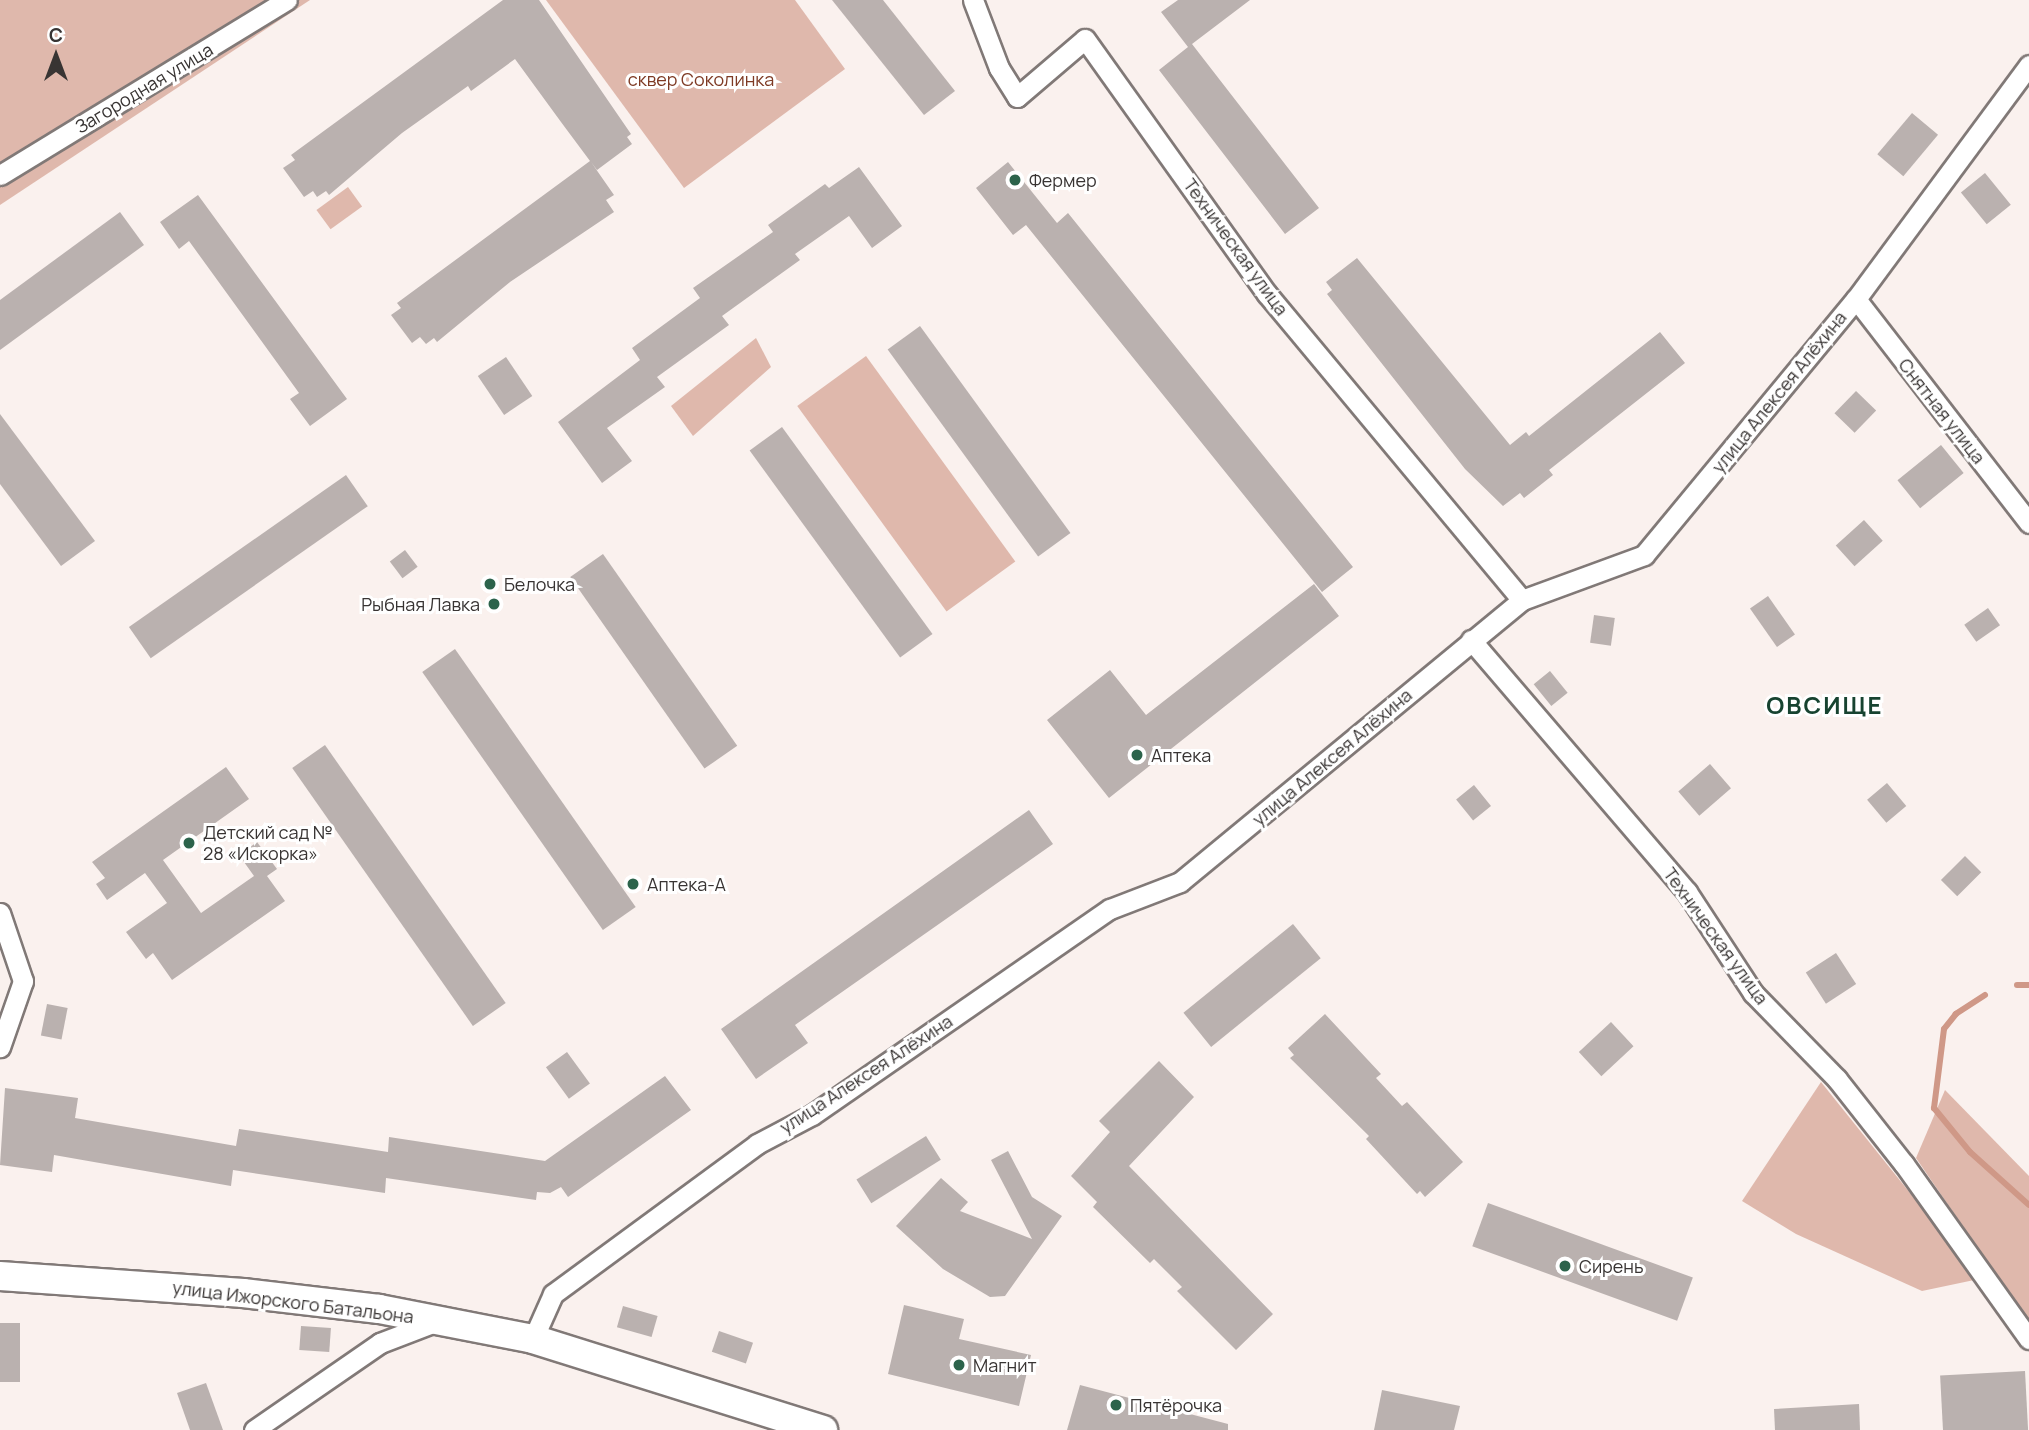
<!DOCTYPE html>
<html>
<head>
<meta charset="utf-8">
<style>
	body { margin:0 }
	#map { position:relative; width:2029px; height:1430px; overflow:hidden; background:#faf1ee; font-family:Manrope,sans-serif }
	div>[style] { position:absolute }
	.green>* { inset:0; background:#dfb8ac; transform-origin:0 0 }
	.stream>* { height:6px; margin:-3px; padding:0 3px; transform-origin:3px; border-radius:3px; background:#cf9887 }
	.building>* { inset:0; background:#bab1af; transform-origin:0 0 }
	.roads { filter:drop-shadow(2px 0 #817977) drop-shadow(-2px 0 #817977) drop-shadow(0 2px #817977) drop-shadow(0 -2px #817977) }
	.street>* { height:19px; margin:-9.5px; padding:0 9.5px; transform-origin:9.5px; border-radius:9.5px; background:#fff }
	.secondary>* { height:28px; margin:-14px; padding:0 14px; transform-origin:14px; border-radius:14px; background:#fff }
	.dots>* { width:19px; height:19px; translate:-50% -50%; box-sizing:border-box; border:4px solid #fff; border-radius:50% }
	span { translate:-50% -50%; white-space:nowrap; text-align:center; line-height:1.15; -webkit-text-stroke:6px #fff; paint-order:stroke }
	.park-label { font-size:18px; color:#7e3a24 }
	.street-label { font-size:18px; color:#383433 }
	.poi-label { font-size:18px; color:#383433 }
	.left { translate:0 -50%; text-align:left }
	.right { translate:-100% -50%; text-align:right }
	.district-label { font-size:24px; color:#174330; font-weight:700; letter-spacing:2px }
	.north { position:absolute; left:21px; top:21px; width:70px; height:70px; -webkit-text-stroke:5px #fff; paint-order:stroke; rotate:0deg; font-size:19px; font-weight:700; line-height:28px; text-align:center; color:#383433 }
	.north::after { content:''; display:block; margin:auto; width:24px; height:32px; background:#383433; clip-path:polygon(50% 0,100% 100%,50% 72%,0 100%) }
</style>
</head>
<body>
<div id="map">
	<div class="green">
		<div style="clip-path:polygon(0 0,310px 0,0 205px)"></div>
		<div style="clip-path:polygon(546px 0,795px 0,845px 69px,684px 188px)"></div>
		<div style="left:348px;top:187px;width:24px;height:39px;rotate:54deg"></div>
		<div style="clip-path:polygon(756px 338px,771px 367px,693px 436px,671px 406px)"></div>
		<div style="left:866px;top:356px;width:254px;height:85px;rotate:54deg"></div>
		<div style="clip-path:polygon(1821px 1082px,1979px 1279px,1922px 1291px,1796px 1234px,1742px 1201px)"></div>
		<div style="clip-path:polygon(1945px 1090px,2029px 1176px,2029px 1323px,1916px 1158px)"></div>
	</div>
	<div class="stream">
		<div style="left:2017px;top:985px;width:12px"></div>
		<div style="left:1985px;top:995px;width:35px;rotate:147deg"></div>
		<div style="left:1956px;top:1014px;width:19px;rotate:129deg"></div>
		<div style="left:1944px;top:1029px;width:80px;rotate:97.2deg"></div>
		<div style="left:1934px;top:1108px;width:57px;rotate:50.7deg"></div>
		<div style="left:1970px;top:1152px;width:79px;rotate:41.9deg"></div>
	</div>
	<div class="building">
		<div style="clip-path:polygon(503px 0,539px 0,631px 134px,627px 137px,632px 144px,597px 170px,591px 162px,614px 195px,606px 200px,614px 212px,510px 282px,437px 342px,434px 338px,426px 344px,420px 337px,412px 343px,391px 315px,401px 308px,397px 303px,590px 161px,561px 122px,515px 59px,471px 91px,468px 86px,402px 133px,329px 195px,326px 191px,317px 197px,313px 191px,304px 197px,283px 168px,295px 160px,291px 155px)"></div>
		<div style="clip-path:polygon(832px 0,883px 0,955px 91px,924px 115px)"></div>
		<div style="clip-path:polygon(1178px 0,1250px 0,1192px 44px,1319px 208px,1285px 234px,1159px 70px,1188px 47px,1161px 12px)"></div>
		<div style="left:1912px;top:113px;width:34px;height:54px;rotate:40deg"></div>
		<div style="clip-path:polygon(1008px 162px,1057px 223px,1068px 213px,1353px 567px,1322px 592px,1026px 225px,1013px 235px,976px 188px)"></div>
		<div style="clip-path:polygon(859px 167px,902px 226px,872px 248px,849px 216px,795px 254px,800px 260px,722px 316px,729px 325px,657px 377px,665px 387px,607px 428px,632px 461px,602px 483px,558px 422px,640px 360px,632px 348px,700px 298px,693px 288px,773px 232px,768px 225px,825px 184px,829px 188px)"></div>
		<div style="left:1985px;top:173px;width:41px;height:31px;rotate:51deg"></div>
		<div style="clip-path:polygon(198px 195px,347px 399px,310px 426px,290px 399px,299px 393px,189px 241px,179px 249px,160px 222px)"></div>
		<div style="clip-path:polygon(120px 212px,144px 245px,0 350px,0 300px)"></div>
		<div style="clip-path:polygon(1357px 258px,1510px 445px,1526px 432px,1529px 436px,1660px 332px,1685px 363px,1549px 470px,1553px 475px,1524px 498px,1520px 493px,1503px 506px,1465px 469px,1327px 294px,1332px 290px,1326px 282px)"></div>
		<div style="left:920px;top:326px;width:256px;height:40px;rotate:54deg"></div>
		<div style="left:506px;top:357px;width:47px;height:34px;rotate:56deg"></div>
		<div style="left:1856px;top:391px;width:28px;height:31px;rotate:44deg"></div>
		<div style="clip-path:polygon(0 414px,95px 541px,61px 566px,0 484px)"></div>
		<div style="left:782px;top:427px;width:256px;height:40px;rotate:54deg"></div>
		<div style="left:1941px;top:445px;width:36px;height:56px;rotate:51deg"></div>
		<div style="left:346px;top:475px;width:38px;height:265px;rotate:55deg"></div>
		<div style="left:1864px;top:520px;width:28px;height:38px;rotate:48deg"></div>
		<div style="left:405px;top:550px;width:21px;height:19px;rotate:53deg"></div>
		<div style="left:603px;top:554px;width:234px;height:40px;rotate:55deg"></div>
		<div style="clip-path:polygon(1314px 584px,1339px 616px,1109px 798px,1047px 720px,1110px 670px,1146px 715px)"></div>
		<div style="left:1768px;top:596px;width:47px;height:22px;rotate:55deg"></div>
		<div style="left:1988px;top:608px;width:21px;height:29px;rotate:55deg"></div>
		<div style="left:1594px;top:615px;width:21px;height:28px;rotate:8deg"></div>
		<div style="left:455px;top:649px;width:315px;height:40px;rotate:55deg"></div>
		<div style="left:1550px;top:671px;width:28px;height:21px;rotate:51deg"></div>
		<div style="left:325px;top:745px;width:315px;height:40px;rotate:55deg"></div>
		<div style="left:1710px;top:764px;width:32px;height:42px;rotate:49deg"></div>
		<div style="clip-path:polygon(226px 767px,249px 799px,163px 860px,201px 913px,254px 876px,239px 855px,257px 842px,277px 869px,267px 876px,285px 901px,172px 980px,153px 953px,146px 959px,126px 932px,167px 903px,145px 873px,107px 900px,96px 884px,105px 878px,92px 862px)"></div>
		<div style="left:1887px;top:783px;width:30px;height:26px;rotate:50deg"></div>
		<div style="left:1474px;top:785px;width:27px;height:23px;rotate:51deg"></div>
		<div style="clip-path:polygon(1029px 810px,1053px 844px,795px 1025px,808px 1043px,756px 1079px,721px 1029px)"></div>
		<div style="left:1965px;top:856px;width:23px;height:34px;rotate:45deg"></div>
		<div style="left:1293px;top:924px;width:44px;height:141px;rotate:51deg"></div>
		<div style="left:1836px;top:953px;width:37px;height:36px;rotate:57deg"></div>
		<div style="left:47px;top:1004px;width:21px;height:32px;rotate:11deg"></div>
		<div style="clip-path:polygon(1325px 1014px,1381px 1074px,1376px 1078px,1402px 1106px,1407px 1102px,1463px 1162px,1425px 1197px,1420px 1191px,1417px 1194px,1366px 1139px,1369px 1136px,1290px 1058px,1294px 1055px,1288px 1048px)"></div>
		<div style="left:1611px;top:1022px;width:33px;height:44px;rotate:47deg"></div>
		<div style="left:567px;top:1052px;width:39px;height:26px;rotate:54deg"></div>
		<div style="clip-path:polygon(1159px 1061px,1194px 1097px,1129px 1166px,1273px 1314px,1236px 1350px,1177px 1291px,1182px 1287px,1154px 1259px,1150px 1263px,1093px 1207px,1097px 1202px,1071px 1176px,1110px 1132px,1099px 1121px)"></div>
		<div style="clip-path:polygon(665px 1076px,691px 1110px,568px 1197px,561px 1187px,550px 1193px,537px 1192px,536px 1200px,386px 1178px,385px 1193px,233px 1170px,231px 1186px,54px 1155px,52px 1172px,0 1165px,5px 1088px,78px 1098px,75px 1118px,236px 1146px,239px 1129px,388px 1152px,389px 1137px,545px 1161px)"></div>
		<div style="left:926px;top:1136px;width:28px;height:82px;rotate:58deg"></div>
		<div style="clip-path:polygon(1008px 1151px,1032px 1197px,1062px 1216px,1005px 1296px,990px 1297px,943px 1269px,896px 1226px,941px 1178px,968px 1202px,960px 1211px,1032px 1239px,991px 1160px)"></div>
		<div style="left:1488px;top:1203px;width:218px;height:46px;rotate:20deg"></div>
		<div style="clip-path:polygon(904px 1305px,964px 1319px,959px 1339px,1031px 1355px,1019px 1406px,888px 1374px)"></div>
		<div style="left:623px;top:1306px;width:36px;height:22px;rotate:16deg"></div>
		<div style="left:0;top:1323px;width:20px;height:59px"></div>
		<div style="left:301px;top:1326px;width:30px;height:24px;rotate:4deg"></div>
		<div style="left:719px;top:1331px;width:36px;height:22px;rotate:19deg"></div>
		<div style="left:2025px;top:1371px;width:59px;height:85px;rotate:87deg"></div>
		<div style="clip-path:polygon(206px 1383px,223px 1430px,190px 1430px,177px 1393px)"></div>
		<div style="clip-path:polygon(1080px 1385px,1228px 1424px,1228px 1430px,1067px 1430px)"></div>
		<div style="clip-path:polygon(1382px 1390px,1460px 1406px,1454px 1430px,1374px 1430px)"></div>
		<div style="clip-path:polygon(1859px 1404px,1860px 1430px,1775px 1430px,1774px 1409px)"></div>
	</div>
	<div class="roads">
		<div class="street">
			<div style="left:973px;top:0;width:73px;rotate:69.1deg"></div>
			<div style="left:999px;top:68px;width:34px;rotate:58deg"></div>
			<div style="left:1017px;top:97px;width:89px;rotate:-40.5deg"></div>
			<div style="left:1085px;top:39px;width:313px;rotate:54.5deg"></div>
			<div style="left:1267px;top:294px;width:398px;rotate:50.2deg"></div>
			<div style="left:0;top:175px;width:336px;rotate:-31.4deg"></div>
			<div style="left:1856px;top:299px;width:283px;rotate:52.3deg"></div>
			<div style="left:1471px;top:640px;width:332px;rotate:49.4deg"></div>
			<div style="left:1687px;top:892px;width:121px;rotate:56.8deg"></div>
			<div style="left:1753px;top:993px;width:120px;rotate:45.7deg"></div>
			<div style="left:1837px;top:1079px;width:108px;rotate:51.8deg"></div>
			<div style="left:1904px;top:1164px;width:215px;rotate:54.5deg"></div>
			<div style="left:0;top:913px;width:72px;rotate:71.3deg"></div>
			<div style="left:23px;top:981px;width:70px;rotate:109.2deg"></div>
			<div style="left:533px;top:1339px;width:49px;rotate:-66deg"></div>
			<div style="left:553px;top:1294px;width:253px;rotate:-36.3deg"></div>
			<div style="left:757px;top:1144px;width:62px;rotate:-27.8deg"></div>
			<div style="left:812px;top:1115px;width:362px;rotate:-34.7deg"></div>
			<div style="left:1110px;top:909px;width:75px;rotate:-21.1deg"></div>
			<div style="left:1180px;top:882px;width:443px;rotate:-39.5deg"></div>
			<div style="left:1522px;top:600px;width:130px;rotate:-20.2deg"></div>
			<div style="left:1644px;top:555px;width:332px;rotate:-50.4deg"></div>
			<div style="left:1856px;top:299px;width:291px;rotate:-53.5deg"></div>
			<div style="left:254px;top:1430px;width:153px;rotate:-34.6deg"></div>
			<div style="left:380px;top:1343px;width:62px;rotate:-20.8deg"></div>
		</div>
		<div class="secondary">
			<div style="left:0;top:1276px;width:244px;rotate:4deg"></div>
			<div style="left:243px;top:1293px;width:137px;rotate:6.7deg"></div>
			<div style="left:379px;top:1309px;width:157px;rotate:11deg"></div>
			<div style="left:533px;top:1339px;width:304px;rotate:17.4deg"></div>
		</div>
	</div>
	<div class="dots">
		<div style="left:1015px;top:180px;background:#2c634b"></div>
		<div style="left:490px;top:584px;background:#2c634b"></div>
		<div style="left:494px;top:604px;background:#2c634b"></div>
		<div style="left:1137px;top:755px;background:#2c634b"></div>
		<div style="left:189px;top:843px;background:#2c634b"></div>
		<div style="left:633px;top:884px;background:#2c634b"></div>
		<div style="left:1565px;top:1266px;background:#2c634b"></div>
		<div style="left:959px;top:1365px;background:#2c634b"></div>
		<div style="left:1116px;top:1405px;background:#2c634b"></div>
	</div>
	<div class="park-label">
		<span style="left:701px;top:79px">сквер Соколинка</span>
	</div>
	<div class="street-label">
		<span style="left:144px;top:88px;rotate:-31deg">Загородная улица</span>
		<span style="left:1236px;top:247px;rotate:54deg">Техническая улица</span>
		<span style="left:1779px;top:392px;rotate:-51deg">улица Алексея Алёхина</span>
		<span style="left:1942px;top:411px;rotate:52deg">Снятная улица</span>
		<span style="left:1332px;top:757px;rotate:-40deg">улица Алексея Алёхина</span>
		<span style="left:1716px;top:936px;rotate:54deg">Техническая улица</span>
		<span style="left:866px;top:1074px;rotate:-33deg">улица Алексея Алёхина</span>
		<span style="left:293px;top:1302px;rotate:7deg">улица Ижорского Батальона</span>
	</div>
	<div class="poi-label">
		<span class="left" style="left:1029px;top:180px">Фермер</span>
		<span class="left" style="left:504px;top:584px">Белочка</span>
		<span class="right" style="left:480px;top:604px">Рыбная Лавка</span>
		<span class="left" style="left:1151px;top:755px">Аптека</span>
		<span class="left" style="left:203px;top:843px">Детский сад №<br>28 «Искорка»</span>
		<span class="left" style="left:647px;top:884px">Аптека-А</span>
		<span class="left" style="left:1579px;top:1266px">Сирень</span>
		<span class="left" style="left:973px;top:1365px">Магнит</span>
		<span class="left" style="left:1130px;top:1405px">Пятёрочка</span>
	</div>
	<div class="district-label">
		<span style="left:1825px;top:705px">ОВСИЩЕ</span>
	</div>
	<div class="north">С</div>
</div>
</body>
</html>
